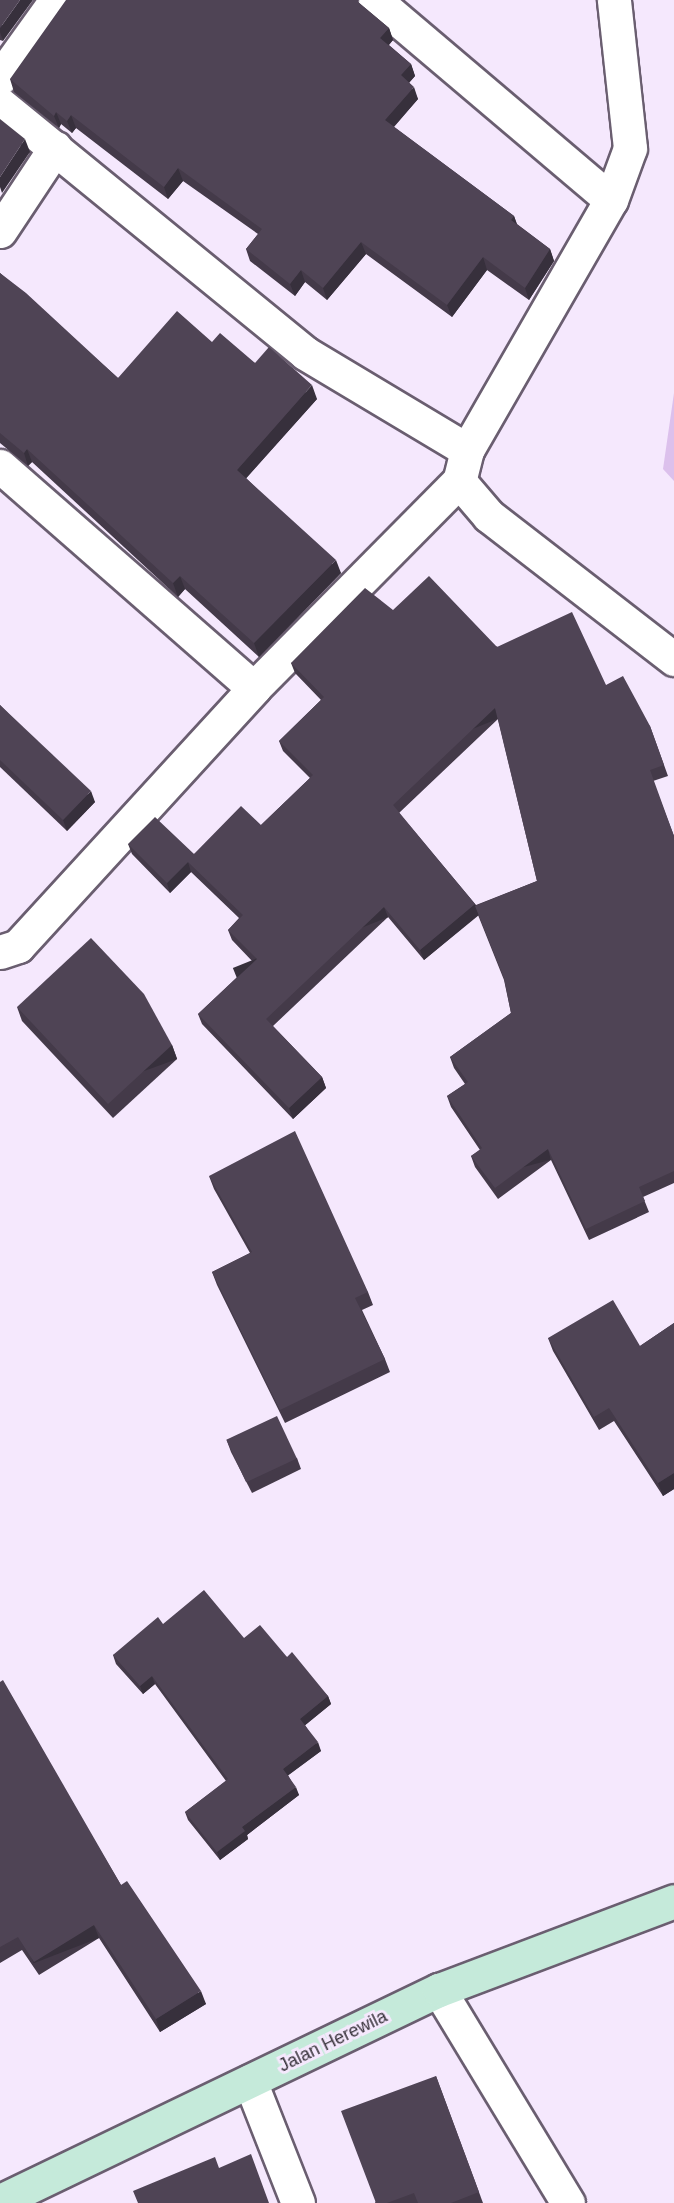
<!DOCTYPE html>
<html>
<head>
<meta charset="utf-8">
<style>
	body { margin:0 }
	#map { position:relative; width:674px; height:2203px; overflow:hidden; background:#f5e8fd; font-family:Helvetica,sans-serif }
	div>[style] { position:absolute }
	.green>* { inset:0; background:#dcc0ec }
	.roads { filter:drop-shadow(2px 0 #6a5e70) drop-shadow(-2px 0 #6a5e70) drop-shadow(0 2px #6a5e70) drop-shadow(0 -2px #6a5e70) }
	.street>* { height:33px; margin:-16.5px; padding:0 16.5px; transform-origin:16.5px; border-radius:16.5px; background:#fff }
	.secondary>* { height:33px; margin:-16.5px; padding:0 16.5px; transform-origin:16.5px; border-radius:16.5px; background:#c5eada }
	.wall>* { inset:0; background:#443a49 }
	.shaded-wall>* { inset:0; background:#37303c; transform-origin:0 0 }
	.building>* { inset:0; background:#4f4455; transform-origin:0 0 }
	span { translate:-50% -50%; white-space:nowrap; text-align:center; line-height:1.15; -webkit-text-stroke:6px #f5e8fd; paint-order:stroke }
	.street-label { font-size:18px; color:#363139 }
</style>
</head>
<body>
<div id="map">
	<div class="green">
		<div style="clip-path:polygon(674px 393px,674px 481px,663px 469px)"></div>
	</div>
	<div class="roads">
		<div class="street">
			<div style="left:375px;top:0;width:309px;rotate:40.3deg"></div>
			<div style="left:0;top:78px;width:96px;rotate:-54.3deg"></div>
			<div style="left:0;top:104px;width:394px;rotate:39.2deg"></div>
			<div style="left:305px;top:353px;width:189px;rotate:30.9deg"></div>
			<div style="left:467px;top:450px;width:32px;rotate:104deg"></div>
			<div style="left:459px;top:481px;width:46px;rotate:49.4deg"></div>
			<div style="left:489px;top:516px;width:234px;rotate:37.7deg"></div>
			<div style="left:0;top:231px;width:100px;rotate:-56.5deg"></div>
			<div style="left:467px;top:450px;width:289px;rotate:-60.1deg"></div>
			<div style="left:611px;top:200px;width:55px;rotate:-69.9deg"></div>
			<div style="left:630px;top:148px;width:149px;rotate:-96.2deg"></div>
			<div style="left:0;top:466px;width:337px;rotate:41.2deg"></div>
			<div style="left:0;top:952px;width:19px;rotate:-18deg"></div>
			<div style="left:18px;top:946px;width:350px;rotate:-47.5deg"></div>
			<div style="left:254px;top:688px;width:291px;rotate:-45.3deg"></div>
			<div style="left:439px;top:1990px;width:249px;rotate:58.8deg"></div>
			<div style="left:250px;top:2081px;width:131px;rotate:68.5deg"></div>
		</div>
		<div class="secondary">
			<div style="left:0;top:2201px;width:487px;rotate:-25.7deg"></div>
			<div style="left:439px;top:1990px;width:251px;rotate:-20.7deg"></div>
		</div>
	</div>
	<div class="wall">
		<div style="clip-path:polygon(0 0,3px 41px,0 40px)"></div>
		<div style="clip-path:polygon(358px 2px,389px 28px,393px 40px,389px 45px,411px 64px,415px 76px,409px 83px,418px 99px,394px 127px,514px 216px,517px 224px,550px 249px,554px 261px,529px 300px,487px 270px,452px 317px,366px 254px,327px 300px,305px 282px,295px 296px,250px 261px,246px 249px,258px 234px,183px 181px,168px 199px,76px 128px,72px 133px,61px 124px,59px 128px,14px 92px,10px 79px)"></div>
		<div style="clip-path:polygon(0 273px,118px 378px,212px 342px,255px 363px,317px 399px,246px 478px,341px 573px,259px 657px,185px 589px,178px 597px,32px 462px,28px 466px,0 443px)"></div>
		<div style="clip-path:polygon(evenodd,393px 610px,606px 685px,650px 726px,668px 776px,653px 781px,674px 836px,674px 1183px,643px 1197px,649px 1212px,589px 1240px,551px 1160px,498px 1199px,475px 1167px,471px 1156px,480px 1150px,451px 1107px,447px 1096px,465px 1084px,454px 1068px,450px 1057px,511px 1013px,504px 980px,478px 915px,424px 960px,388px 917px,273px 1026px,322px 1077px,326px 1088px,293px 1119px,202px 1024px,198px 1014px,253px 962px,232px 940px,228px 930px,239px 918px,191px 872px,170px 893px,132px 854px,128px 844px,194px 854px,261px 825px,310px 778px,283px 751px,279px 741px,321px 700px,295px 673px,291px 663px,393px 610px,498px 719px,537px 881px,476px 905px,399px 813px,498px 719px)"></div>
		<div style="clip-path:polygon(0 705px,95px 802px,67px 831px,0 767px)"></div>
		<div style="clip-path:polygon(17px 1007px,172px 1045px,177px 1059px,113px 1118px,22px 1021px)"></div>
		<div style="clip-path:polygon(209px 1176px,368px 1292px,373px 1305px,362px 1310px,385px 1359px,390px 1372px,285px 1423px,217px 1285px,212px 1272px,250px 1253px,214px 1189px)"></div>
		<div style="clip-path:polygon(674px 1323px,674px 1489px,663px 1496px,614px 1421px,599px 1430px,553px 1351px,548px 1338px,640px 1346px)"></div>
		<div style="clip-path:polygon(227px 1441px,297px 1458px,301px 1469px,252px 1493px,231px 1452px)"></div>
		<div style="clip-path:polygon(163px 1624px,244px 1638px,287px 1657px,328px 1696px,331px 1704px,305px 1725px,321px 1751px,288px 1775px,299px 1795px,247px 1835px,248px 1839px,220px 1860px,188px 1820px,185px 1812px,226px 1781px,155px 1684px,143px 1694px,116px 1664px,113px 1655px)"></div>
		<div style="clip-path:polygon(0 1682px,121px 1885px,206px 2004px,160px 2032px,99px 1938px,39px 1975px,22px 1950px,0 1963px)"></div>
		<div style="clip-path:polygon(436px 2076px,483px 2203px,375px 2203px)"></div>
	</div>
	<div class="shaded-wall">
		<div style="clip-path:polygon(20px 0,33px 0,3px 41px,0 32px,0 28px)"></div>
		<div style="clip-path:polygon(389px 28px,393px 40px,384px 50px,380px 38px)"></div>
		<div style="clip-path:polygon(411px 64px,415px 76px,405px 87px,401px 75px)"></div>
		<div style="clip-path:polygon(414px 87px,418px 99px,389px 132px,385px 120px)"></div>
		<div style="clip-path:polygon(56px 112px,61px 124px,59px 128px,54px 116px)"></div>
		<div style="clip-path:polygon(71px 115px,76px 128px,72px 133px,67px 121px)"></div>
		<div style="clip-path:polygon(25px 139px,30px 152px,2px 193px,0 187px,0 177px)"></div>
		<div style="clip-path:polygon(178px 168px,183px 181px,168px 199px,164px 187px)"></div>
		<div style="clip-path:polygon(514px 216px,518px 228px,511px 220px)"></div>
		<div style="clip-path:polygon(361px 242px,366px 254px,327px 300px,323px 288px)"></div>
		<div style="clip-path:polygon(550px 249px,554px 261px,529px 300px,525px 288px)"></div>
		<div style="clip-path:polygon(483px 257px,487px 270px,452px 317px,447px 305px)"></div>
		<div style="clip-path:polygon(301px 270px,305px 282px,295px 296px,290px 284px)"></div>
		<div style="clip-path:polygon(312px 385px,317px 399px,242px 483px,237px 470px)"></div>
		<div style="clip-path:polygon(27px 449px,32px 462px,28px 466px,24px 453px)"></div>
		<div style="clip-path:polygon(336px 560px,341px 573px,259px 657px,254px 643px)"></div>
		<div style="clip-path:polygon(180px 576px,185px 589px,178px 597px,173px 583px)"></div>
		<div style="left:495px;top:708px;width:11px;height:141px;rotate:68deg"></div>
		<div style="clip-path:polygon(91px 791px,95px 802px,67px 831px,63px 820px)"></div>
		<div style="clip-path:polygon(188px 862px,191px 872px,170px 893px,167px 883px)"></div>
		<div style="clip-path:polygon(475px 904px,479px 915px,424px 960px,420px 950px)"></div>
		<div style="left:384px;top:907px;width:11px;height:163px;rotate:68deg"></div>
		<div style="left:172px;top:1045px;width:15px;height:87px;rotate:70deg"></div>
		<div style="clip-path:polygon(322px 1077px,326px 1088px,293px 1119px,289px 1108px)"></div>
		<div style="left:548px;top:1149px;width:11px;height:66px;rotate:75deg"></div>
		<div style="clip-path:polygon(674px 1473px,674px 1489px,663px 1496px,658px 1483px)"></div>
		<div style="clip-path:polygon(152px 1676px,155px 1684px,143px 1694px,140px 1686px)"></div>
		<div style="clip-path:polygon(328px 1696px,331px 1704px,303px 1727px,300px 1719px)"></div>
		<div style="clip-path:polygon(318px 1742px,321px 1751px,286px 1777px,283px 1769px)"></div>
		<div style="clip-path:polygon(296px 1787px,299px 1795px,247px 1835px,248px 1839px,220px 1860px,217px 1852px,242px 1827px)"></div>
		<div style="left:94px;top:1925px;width:14px;height:70px;rotate:69deg"></div>
		<div style="clip-path:polygon(201px 1991px,206px 2004px,160px 2032px,156px 2019px)"></div>
	</div>
	<div class="building">
		<div style="clip-path:polygon(0 0,20px 0,0 28px)"></div>
		<div style="clip-path:polygon(66px 0,358px 0,358px 2px,389px 28px,380px 38px,411px 64px,401px 75px,414px 87px,385px 120px,514px 216px,511px 220px,550px 249px,525px 288px,483px 257px,447px 305px,361px 242px,323px 288px,301px 270px,290px 284px,246px 249px,262px 229px,178px 168px,164px 187px,71px 115px,67px 121px,56px 112px,54px 116px,10px 79px)"></div>
		<div style="clip-path:polygon(0 119px,25px 139px,0 177px)"></div>
		<div style="clip-path:polygon(0 273px,26px 293px,118px 378px,177px 311px,212px 342px,220px 333px,255px 363px,269px 347px,312px 385px,237px 470px,336px 560px,254px 643px,180px 576px,173px 583px,27px 449px,24px 453px,0 433px)"></div>
		<div style="clip-path:polygon(429px 576px,497px 647px,572px 612px,606px 685px,623px 676px,650px 726px,664px 765px,650px 770px,674px 836px,674px 1171px,639px 1187px,645px 1201px,586px 1229px,548px 1149px,495px 1188px,471px 1156px,482px 1148px,447px 1096px,468px 1082px,450px 1057px,511px 1013px,504px 978px,475px 906px,537px 881px,495px 708px,393px 805px,475px 904px,420px 950px,384px 907px,266px 1019px,322px 1077px,289px 1108px,198px 1014px,257px 959px,228px 930px,243px 915px,188px 862px,167px 883px,128px 844px,155px 817px,194px 854px,241px 806px,261px 825px,313px 775px,279px 741px,324px 697px,291px 663px,365px 588px,393px 610px)"></div>
		<div style="clip-path:polygon(0 705px,91px 791px,63px 820px,0 760px)"></div>
		<div style="clip-path:polygon(91px 938px,144px 994px,172px 1045px,108px 1104px,17px 1007px)"></div>
		<div style="clip-path:polygon(295px 1131px,368px 1292px,355px 1298px,385px 1359px,280px 1410px,212px 1272px,252px 1252px,209px 1176px)"></div>
		<div style="clip-path:polygon(613px 1300px,640px 1346px,674px 1323px,674px 1473px,658px 1483px,609px 1408px,594px 1417px,548px 1338px)"></div>
		<div style="left:277px;top:1416px;width:47px;height:56px;rotate:65deg"></div>
		<div style="clip-path:polygon(204px 1590px,244px 1638px,260px 1625px,287px 1657px,292px 1652px,328px 1696px,300px 1719px,318px 1742px,283px 1769px,296px 1787px,242px 1827px,245px 1831px,217px 1852px,185px 1812px,228px 1779px,152px 1676px,140px 1686px,113px 1655px,158px 1617px,163px 1624px)"></div>
		<div style="clip-path:polygon(3px 1680px,121px 1885px,127px 1881px,201px 1991px,156px 2019px,94px 1925px,34px 1962px,18px 1937px,0 1947px,0 1682px)"></div>
		<div style="clip-path:polygon(436px 2076px,479px 2192px,451px 2203px,418px 2203px,414px 2193px,387px 2203px,376px 2203px,341px 2111px)"></div>
		<div style="clip-path:polygon(251px 2154px,269px 2203px,138px 2203px,133px 2191px,215px 2157px,219px 2168px)"></div>
	</div>
	<div class="street-label">
		<span style="left:333px;top:2041px;rotate:-26deg">Jalan Herewila</span>
	</div>
</div>
</body>
</html>
